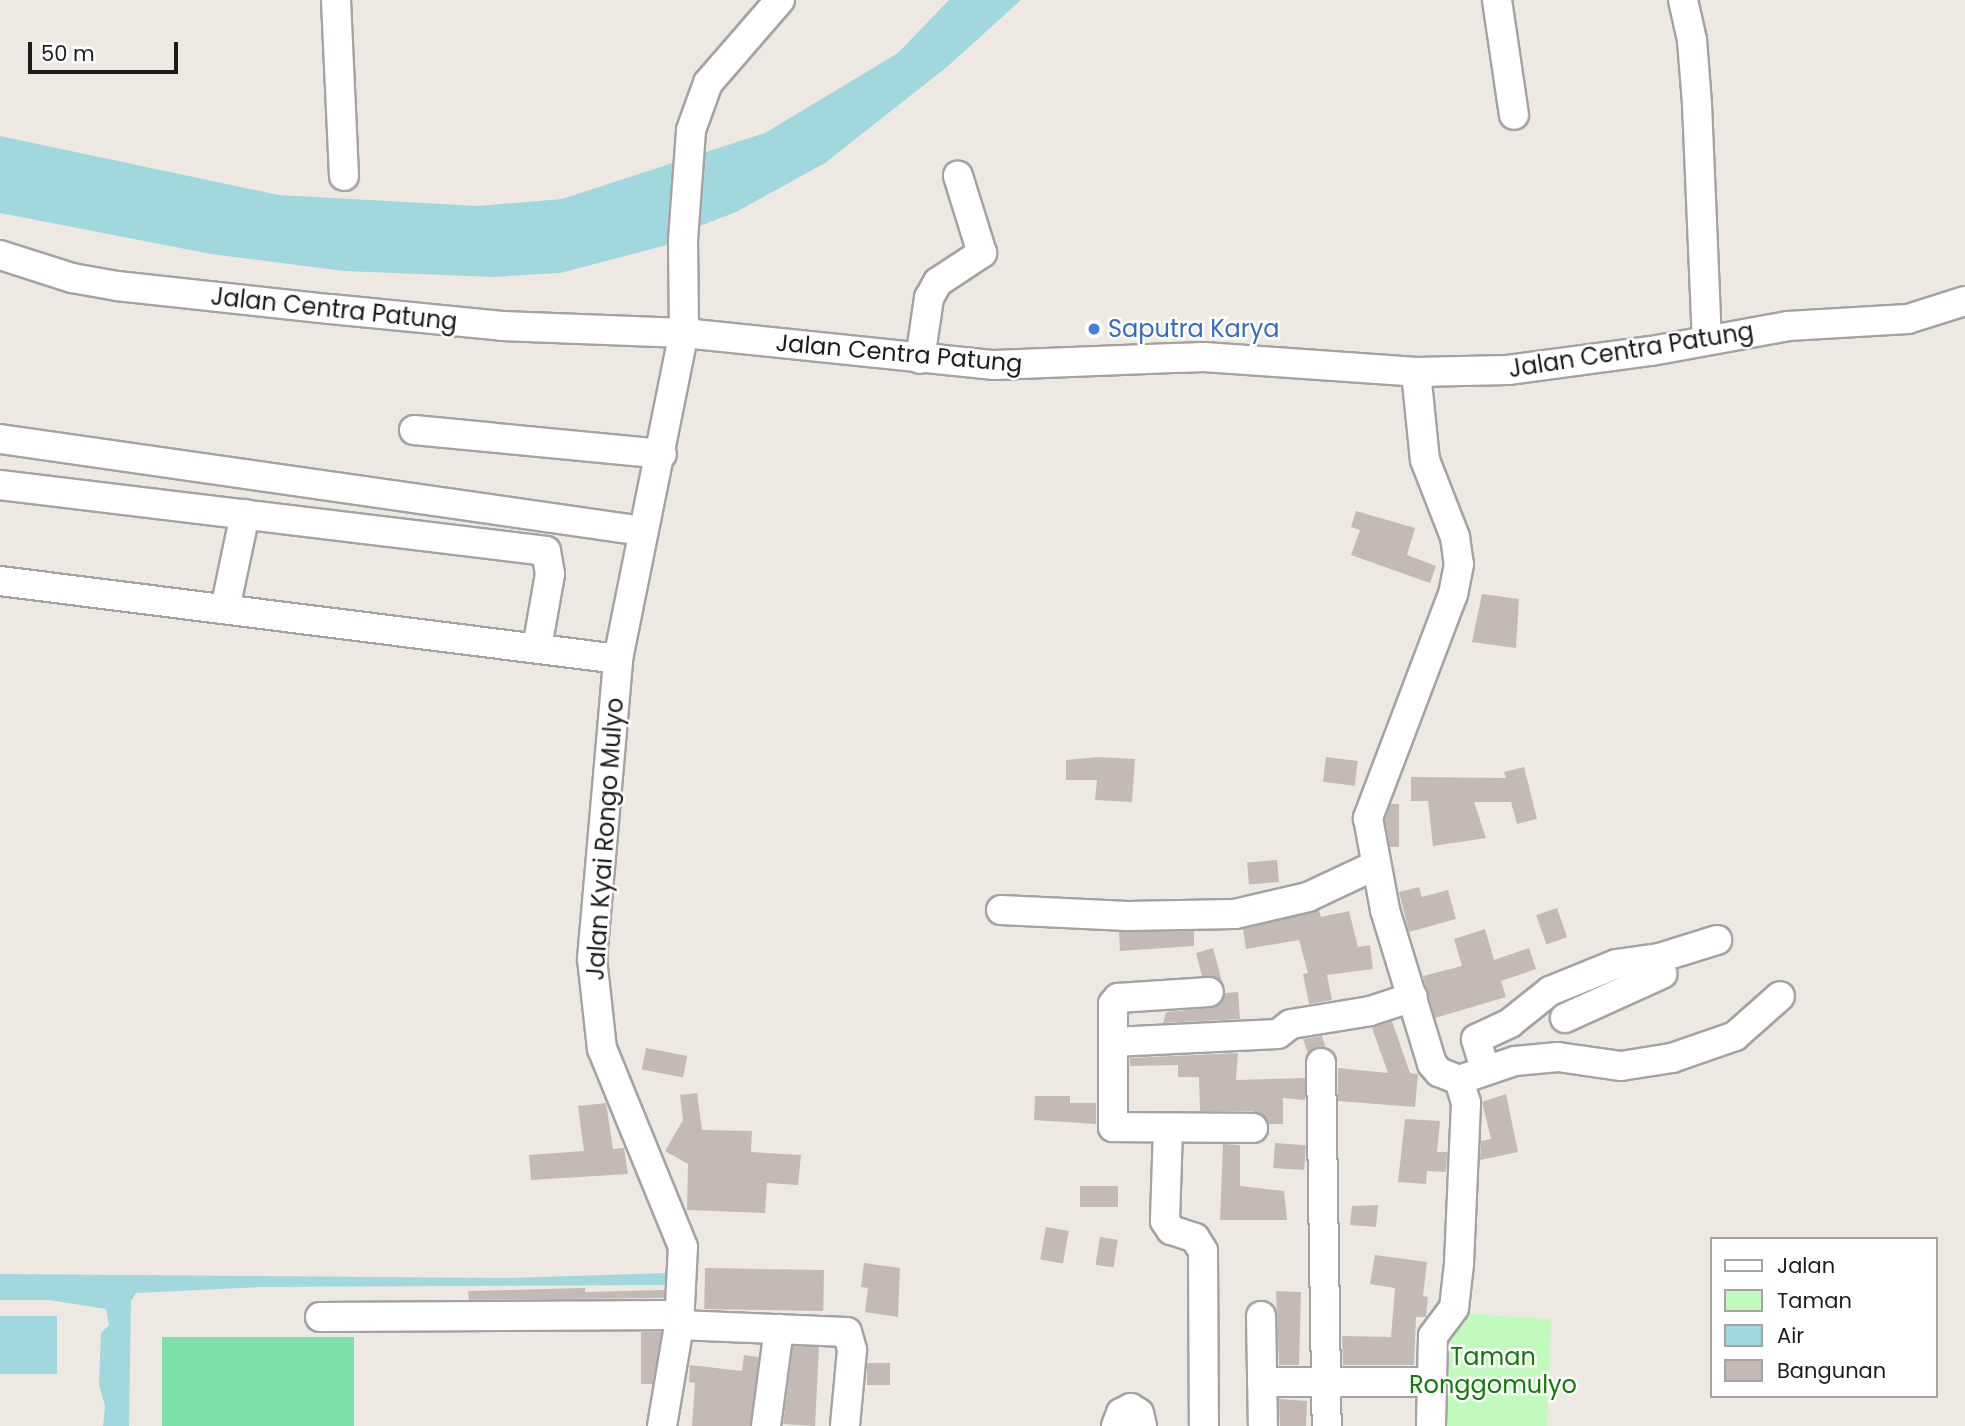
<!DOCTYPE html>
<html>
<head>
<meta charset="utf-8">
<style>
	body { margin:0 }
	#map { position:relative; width:1965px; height:1426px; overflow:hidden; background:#eee8e2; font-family:Poppins,sans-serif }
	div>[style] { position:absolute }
	.park>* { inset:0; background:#c1fabd }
	.pitch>* { inset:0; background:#7ddfaa; transform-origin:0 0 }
	.water>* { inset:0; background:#a1d8dd; transform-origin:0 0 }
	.building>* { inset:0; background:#c5b9b5; transform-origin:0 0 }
	.roads { filter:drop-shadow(2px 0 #a3a3a3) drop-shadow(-2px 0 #a3a3a3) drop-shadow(0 2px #a3a3a3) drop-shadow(0 -2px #a3a3a3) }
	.minor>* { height:28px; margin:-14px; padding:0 14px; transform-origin:14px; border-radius:14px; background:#fff }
	.dots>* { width:19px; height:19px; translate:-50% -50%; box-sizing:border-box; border:4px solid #fff; border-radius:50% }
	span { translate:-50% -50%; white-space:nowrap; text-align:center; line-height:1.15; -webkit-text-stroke:5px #fff; paint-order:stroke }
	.street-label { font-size:24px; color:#1c1c1c }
	.shop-label { font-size:24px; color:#366cbe }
	.left { translate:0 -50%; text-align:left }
	.park-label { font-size:24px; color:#117b09 }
	.legend { position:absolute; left:1710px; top:1237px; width:228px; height:161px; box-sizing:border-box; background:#fff; border:2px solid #a4a4a4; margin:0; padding:9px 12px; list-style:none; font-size:21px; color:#1c1c1c }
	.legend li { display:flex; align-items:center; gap:14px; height:35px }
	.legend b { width:35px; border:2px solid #a4a4a4 }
	.scale { position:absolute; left:28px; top:42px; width:150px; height:32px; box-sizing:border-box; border:4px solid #1c1c1c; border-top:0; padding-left:9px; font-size:21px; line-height:24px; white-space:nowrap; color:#1c1c1c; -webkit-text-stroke:5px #fff; paint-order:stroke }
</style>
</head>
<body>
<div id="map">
	<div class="park">
		<div style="clip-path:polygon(1458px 1313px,1551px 1319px,1547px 1426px,1437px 1426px,1438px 1341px)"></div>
	</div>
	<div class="pitch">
		<div style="left:162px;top:1337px;width:192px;height:89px"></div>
	</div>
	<div class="water">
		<div style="clip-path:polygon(949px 0,1021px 0,948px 66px,825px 163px,736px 212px,679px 234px,671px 244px,560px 273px,493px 277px,344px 271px,211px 254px,0 213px,0 136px,279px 195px,478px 206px,562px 199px,765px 133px,898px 53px)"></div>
		<div style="clip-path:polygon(668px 1273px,665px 1285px,259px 1287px,136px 1293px,131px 1301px,129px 1426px,103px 1426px,105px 1406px,99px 1385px,101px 1333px,109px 1325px,106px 1309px,49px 1300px,0 1300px,0 1274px,505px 1278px)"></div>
		<div style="left:0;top:1316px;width:57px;height:58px"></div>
	</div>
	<div class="building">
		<div style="clip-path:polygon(1356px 511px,1415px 528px,1407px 555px,1436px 566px,1430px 583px,1351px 555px,1360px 530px,1351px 527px)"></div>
		<div style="clip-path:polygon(1482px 594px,1519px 599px,1516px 648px,1472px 642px)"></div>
		<div style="clip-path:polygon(1098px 757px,1135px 759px,1132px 802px,1095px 800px,1097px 780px,1066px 780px,1066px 760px)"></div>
		<div style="left:1326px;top:757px;width:32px;height:25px;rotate:7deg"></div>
		<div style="clip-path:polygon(1524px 767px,1537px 819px,1517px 824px,1511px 802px,1474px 802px,1486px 838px,1433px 846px,1428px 801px,1411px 801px,1411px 777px,1506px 778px,1504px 772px)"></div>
		<div style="clip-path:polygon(1391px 804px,1399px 804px,1399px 847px,1390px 847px,1385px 820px)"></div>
		<div style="left:1277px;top:860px;width:22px;height:30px;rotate:85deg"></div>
		<div style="clip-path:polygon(1419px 887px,1422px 897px,1448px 890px,1456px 919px,1409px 932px,1399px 892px)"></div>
		<div style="left:1557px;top:908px;width:31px;height:22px;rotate:71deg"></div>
		<div style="clip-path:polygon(1319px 910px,1321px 917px,1349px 911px,1358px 947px,1370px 945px,1373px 969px,1327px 975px,1332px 1000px,1309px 1004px,1303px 974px,1308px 973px,1299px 940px,1246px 949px,1243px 929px)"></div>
		<div style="clip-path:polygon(1485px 929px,1494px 960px,1529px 948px,1536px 969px,1501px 981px,1506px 997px,1435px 1018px,1423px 976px,1462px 966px,1454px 939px)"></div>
		<div style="clip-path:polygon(1194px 931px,1194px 946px,1120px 951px,1119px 932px)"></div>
		<div style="clip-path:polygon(1213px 948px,1222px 982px,1202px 976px,1196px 953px)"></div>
		<div style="clip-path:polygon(1238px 992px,1240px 1019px,1163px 1023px,1166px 1012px,1211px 1008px,1219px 1005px,1225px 993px)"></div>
		<div style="clip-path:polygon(1392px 1021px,1410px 1073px,1418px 1074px,1415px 1107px,1338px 1101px,1338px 1068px,1388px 1073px,1372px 1028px)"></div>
		<div style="clip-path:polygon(1322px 1036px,1326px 1048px,1308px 1053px,1303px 1039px)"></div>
		<div style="left:646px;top:1048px;width:42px;height:22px;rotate:11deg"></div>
		<div style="clip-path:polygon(1238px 1053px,1236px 1080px,1305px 1078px,1305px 1100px,1283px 1098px,1283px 1124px,1269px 1124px,1253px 1111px,1200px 1111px,1199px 1077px,1178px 1077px,1178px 1065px,1130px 1066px,1130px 1058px)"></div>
		<div style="clip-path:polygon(697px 1093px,702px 1130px,752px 1131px,751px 1152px,801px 1155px,798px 1185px,767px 1183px,765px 1213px,687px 1210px,688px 1164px,665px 1151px,683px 1120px,680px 1095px)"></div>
		<div style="clip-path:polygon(1506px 1094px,1518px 1152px,1480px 1160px,1481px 1141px,1491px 1139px,1482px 1102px)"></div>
		<div style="clip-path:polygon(1035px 1096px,1070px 1096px,1070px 1103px,1096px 1103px,1096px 1124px,1034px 1120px)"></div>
		<div style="clip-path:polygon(606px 1103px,613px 1149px,624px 1148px,628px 1174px,531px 1180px,529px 1155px,584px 1151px,578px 1106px)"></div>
		<div style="clip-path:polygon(1405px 1119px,1440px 1121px,1437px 1152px,1447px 1152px,1446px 1172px,1427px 1171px,1426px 1184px,1398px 1182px)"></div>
		<div style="left:1275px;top:1143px;width:31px;height:25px;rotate:4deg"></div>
		<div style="clip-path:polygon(1223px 1144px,1240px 1145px,1240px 1186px,1284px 1191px,1287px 1220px,1220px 1220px)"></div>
		<div style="left:1080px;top:1186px;width:38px;height:21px"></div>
		<div style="clip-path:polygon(1378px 1205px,1376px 1227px,1350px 1225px,1352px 1206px)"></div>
		<div style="left:1046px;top:1227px;width:23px;height:33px;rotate:10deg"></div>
		<div style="left:1100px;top:1237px;width:18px;height:28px;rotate:9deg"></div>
		<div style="clip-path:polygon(1375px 1255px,1427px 1262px,1423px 1296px,1428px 1297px,1426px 1317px,1416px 1317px,1414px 1365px,1343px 1365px,1342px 1336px,1391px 1337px,1395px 1288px,1370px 1284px)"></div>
		<div style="clip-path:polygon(864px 1263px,900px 1268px,898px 1317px,865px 1312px,868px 1288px,861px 1287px)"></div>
		<div style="left:705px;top:1268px;width:119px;height:41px;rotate:1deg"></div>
		<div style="clip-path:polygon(585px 1288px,585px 1292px,664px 1290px,664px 1298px,469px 1300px,468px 1291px)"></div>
		<div style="clip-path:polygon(1276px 1291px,1301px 1292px,1299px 1365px,1279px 1365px)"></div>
		<div style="left:641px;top:1332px;width:20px;height:52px"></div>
		<div style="clip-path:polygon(793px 1346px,819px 1347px,815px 1426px,783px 1424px)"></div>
		<div style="clip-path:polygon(744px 1355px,759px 1357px,750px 1426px,692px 1426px,695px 1383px,689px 1382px,690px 1365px,742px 1371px)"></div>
		<div style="left:867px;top:1363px;width:23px;height:22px"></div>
		<div style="clip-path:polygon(1279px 1399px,1307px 1401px,1306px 1426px,1280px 1426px)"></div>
	</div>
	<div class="roads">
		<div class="minor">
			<div style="left:336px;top:0;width:176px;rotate:87.4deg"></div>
			<div style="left:1497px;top:0;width:116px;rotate:81.6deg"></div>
			<div style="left:1683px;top:0;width:41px;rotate:77.3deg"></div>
			<div style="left:1692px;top:40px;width:64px;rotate:85.5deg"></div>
			<div style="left:1697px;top:104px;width:235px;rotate:87.6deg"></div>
			<div style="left:0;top:255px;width:76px;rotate:17.7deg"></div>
			<div style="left:72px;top:278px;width:46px;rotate:10.1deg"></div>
			<div style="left:117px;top:286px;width:214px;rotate:6.2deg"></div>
			<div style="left:330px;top:309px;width:173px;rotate:5.6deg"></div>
			<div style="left:502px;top:326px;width:182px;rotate:2.2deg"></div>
			<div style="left:684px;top:333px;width:312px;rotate:5.9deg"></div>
			<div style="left:994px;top:365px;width:210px;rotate:-2.2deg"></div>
			<div style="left:1204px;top:357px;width:213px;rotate:4deg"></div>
			<div style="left:1416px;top:372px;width:92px;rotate:-1.2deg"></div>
			<div style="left:1508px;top:370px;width:144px;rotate:-7.6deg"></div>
			<div style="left:1651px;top:351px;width:139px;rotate:-10.3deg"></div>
			<div style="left:1788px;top:326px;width:120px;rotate:-3.3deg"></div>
			<div style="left:1908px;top:319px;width:60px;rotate:-17.5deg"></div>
			<div style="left:920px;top:359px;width:62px;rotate:-81.6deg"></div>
			<div style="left:929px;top:298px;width:18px;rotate:-61deg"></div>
			<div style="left:938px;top:282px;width:53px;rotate:-33.4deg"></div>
			<div style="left:982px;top:253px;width:81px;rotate:-107.3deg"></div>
			<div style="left:1416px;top:372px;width:88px;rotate:84.2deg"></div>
			<div style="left:1425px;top:460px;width:83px;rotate:68.7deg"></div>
			<div style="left:1455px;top:537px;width:27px;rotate:82deg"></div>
			<div style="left:1459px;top:564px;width:31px;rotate:101deg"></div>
			<div style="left:1453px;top:594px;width:240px;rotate:110.8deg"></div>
			<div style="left:1368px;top:818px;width:94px;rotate:79.5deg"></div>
			<div style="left:1385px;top:910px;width:161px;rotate:73deg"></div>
			<div style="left:1432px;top:1064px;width:11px;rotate:49deg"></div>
			<div style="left:1439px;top:1072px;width:22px;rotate:22deg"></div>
			<div style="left:1459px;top:1080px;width:24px;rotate:73deg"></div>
			<div style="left:1466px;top:1103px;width:161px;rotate:92.5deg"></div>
			<div style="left:1459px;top:1264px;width:44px;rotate:96.5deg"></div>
			<div style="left:1454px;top:1308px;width:35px;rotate:127deg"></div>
			<div style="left:1433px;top:1336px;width:90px;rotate:91.3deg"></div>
			<div style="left:414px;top:430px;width:249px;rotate:5.5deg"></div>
			<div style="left:0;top:439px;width:650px;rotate:8.14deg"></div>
			<div style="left:0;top:485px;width:550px;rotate:6.89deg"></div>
			<div style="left:546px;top:551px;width:23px;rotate:80deg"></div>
			<div style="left:550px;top:574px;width:75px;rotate:100deg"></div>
			<div style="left:0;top:581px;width:623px;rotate:7.19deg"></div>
			<div style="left:225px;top:609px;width:97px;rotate:-78.1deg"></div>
			<div style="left:1001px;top:910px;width:126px;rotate:2.7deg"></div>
			<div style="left:1127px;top:916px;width:108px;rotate:-1.1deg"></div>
			<div style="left:1235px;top:914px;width:75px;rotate:-13.1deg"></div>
			<div style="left:1308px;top:897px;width:73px;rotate:-25.2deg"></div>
			<div style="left:1565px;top:1018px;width:107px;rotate:-24.4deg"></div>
			<div style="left:1113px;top:1042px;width:38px;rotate:-90deg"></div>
			<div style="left:1113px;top:1004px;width:8px;rotate:-50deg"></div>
			<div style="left:1118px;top:998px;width:91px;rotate:-3.8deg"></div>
			<div style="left:1321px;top:1063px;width:363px;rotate:89.1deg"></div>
			<div style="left:1485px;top:1069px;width:31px;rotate:-107deg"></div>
			<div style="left:1476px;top:1039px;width:38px;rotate:-25deg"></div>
			<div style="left:1510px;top:1023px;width:51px;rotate:-38.7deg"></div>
			<div style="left:1550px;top:991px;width:71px;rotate:-22.2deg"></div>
			<div style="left:1616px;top:964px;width:43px;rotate:-7.9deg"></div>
			<div style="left:1659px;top:958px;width:61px;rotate:-17.2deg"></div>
			<div style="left:1459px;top:1080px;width:59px;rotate:-18.7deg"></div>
			<div style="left:1515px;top:1061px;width:43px;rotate:-5.3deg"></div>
			<div style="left:1558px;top:1057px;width:64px;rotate:8.1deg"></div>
			<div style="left:1621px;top:1066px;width:52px;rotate:-8.9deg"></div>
			<div style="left:1672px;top:1058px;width:67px;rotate:-19.2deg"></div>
			<div style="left:1735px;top:1036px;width:60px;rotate:-41.6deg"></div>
			<div style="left:1253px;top:1128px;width:140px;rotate:-179.6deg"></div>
			<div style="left:1113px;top:1127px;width:85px;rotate:-90deg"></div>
			<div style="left:1113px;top:1042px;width:165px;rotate:-2.8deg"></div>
			<div style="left:1278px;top:1034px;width:16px;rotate:-38deg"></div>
			<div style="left:1291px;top:1024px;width:80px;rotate:-9.3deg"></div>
			<div style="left:1370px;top:1011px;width:45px;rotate:-18deg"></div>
			<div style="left:1168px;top:1129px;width:92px;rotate:91.9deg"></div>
			<div style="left:1165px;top:1221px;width:11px;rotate:56deg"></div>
			<div style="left:1171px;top:1230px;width:25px;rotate:18deg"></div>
			<div style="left:1195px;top:1238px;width:15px;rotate:58deg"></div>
			<div style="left:1203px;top:1251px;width:175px;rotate:89.7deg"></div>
			<div style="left:1261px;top:1316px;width:110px;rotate:89deg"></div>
			<div style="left:320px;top:1317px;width:360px;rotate:-0.3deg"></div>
			<div style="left:679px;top:1325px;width:168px;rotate:2.4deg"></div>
			<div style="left:847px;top:1332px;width:19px;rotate:74deg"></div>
			<div style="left:852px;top:1350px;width:76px;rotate:95.3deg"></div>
			<div style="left:1262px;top:1382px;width:168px"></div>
			<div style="left:662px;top:1426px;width:102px;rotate:-80.4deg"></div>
			<div style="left:679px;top:1325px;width:78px;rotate:-87.1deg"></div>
			<div style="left:683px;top:1247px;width:214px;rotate:-112.2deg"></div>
			<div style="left:602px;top:1049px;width:91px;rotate:-96.3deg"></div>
			<div style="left:592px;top:959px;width:301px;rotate:-85deg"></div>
			<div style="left:618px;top:659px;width:333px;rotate:-78.6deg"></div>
			<div style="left:684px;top:333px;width:93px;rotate:-90.6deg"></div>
			<div style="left:683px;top:240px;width:110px;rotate:-85.8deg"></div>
			<div style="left:691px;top:130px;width:50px;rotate:-70.1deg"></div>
			<div style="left:708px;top:83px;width:110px;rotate:-49.1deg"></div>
			<div style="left:766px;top:1426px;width:98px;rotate:-82.4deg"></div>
			<div style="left:1116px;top:1426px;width:14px;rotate:-69deg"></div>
			<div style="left:1121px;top:1413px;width:11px;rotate:-27deg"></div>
			<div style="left:1131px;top:1408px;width:9px;rotate:32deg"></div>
			<div style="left:1139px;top:1413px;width:13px;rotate:77deg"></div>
		</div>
	</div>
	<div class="dots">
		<div style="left:1094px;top:329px;background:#3f7fe0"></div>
	</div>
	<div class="street-label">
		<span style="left:334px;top:309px;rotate:6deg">Jalan Centra Patung</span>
		<span style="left:1631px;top:350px;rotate:-9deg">Jalan Centra Patung</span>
		<span style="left:899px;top:353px;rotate:5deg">Jalan Centra Patung</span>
		<span style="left:605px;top:839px;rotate:-86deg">Jalan Kyai Rongo Mulyo</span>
	</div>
	<div class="shop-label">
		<span class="left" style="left:1108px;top:329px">Saputra Karya</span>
	</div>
	<div class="park-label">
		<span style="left:1493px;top:1371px">Taman<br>Ronggomulyo</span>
	</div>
	<ul class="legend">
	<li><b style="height:9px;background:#fff"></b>Jalan</li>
	<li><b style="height:19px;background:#c1fabd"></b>Taman</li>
	<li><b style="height:19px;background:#a1d8dd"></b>Air</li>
	<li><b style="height:19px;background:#c5b9b5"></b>Bangunan</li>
	</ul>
	<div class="scale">50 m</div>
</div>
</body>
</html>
